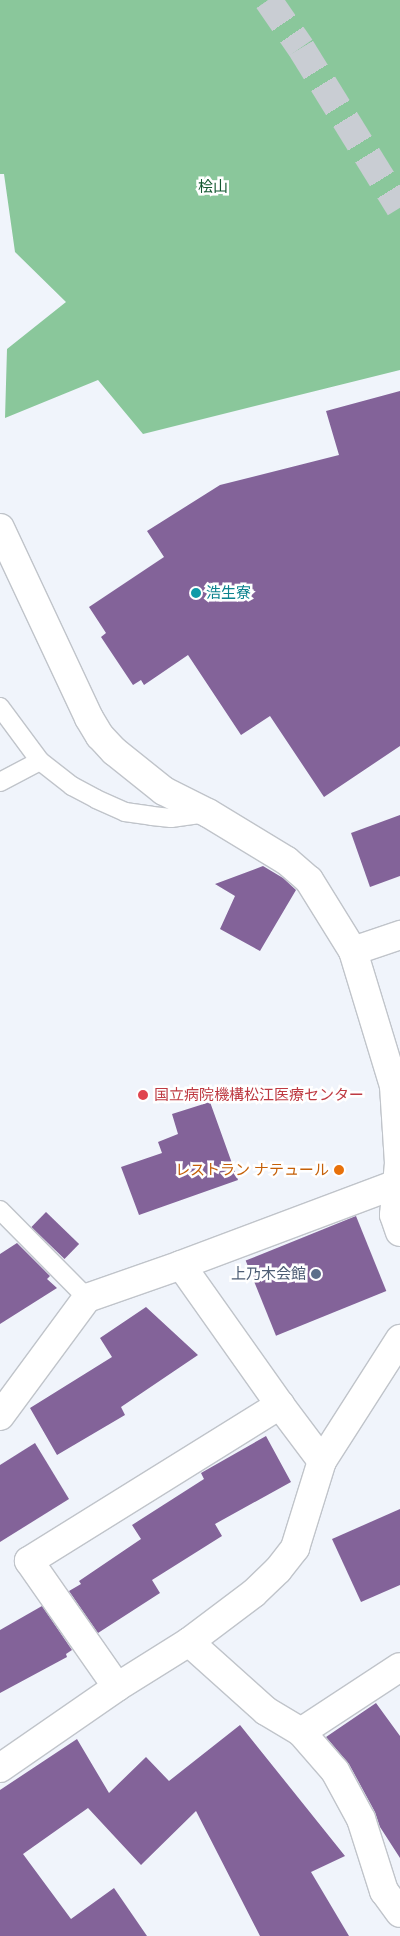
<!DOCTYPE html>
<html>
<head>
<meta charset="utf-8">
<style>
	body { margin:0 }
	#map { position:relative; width:400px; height:1936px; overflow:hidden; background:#f0f4fb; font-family:"Noto Sans","Noto Sans JP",sans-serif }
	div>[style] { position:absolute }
	.forest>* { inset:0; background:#8ac79b }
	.building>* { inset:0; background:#836399; transform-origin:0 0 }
	.primary-tunnel>* { height:28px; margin-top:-14px; transform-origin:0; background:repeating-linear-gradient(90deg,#c9cdd3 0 28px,transparent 0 42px) }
	.roads { filter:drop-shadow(1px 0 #c0c4ca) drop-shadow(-1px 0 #c0c4ca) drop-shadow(0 1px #c0c4ca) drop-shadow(0 -1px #c0c4ca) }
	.service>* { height:18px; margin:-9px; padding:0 9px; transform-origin:9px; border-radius:9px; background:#fff }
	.minor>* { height:28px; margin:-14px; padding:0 14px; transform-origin:14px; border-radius:14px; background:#fff }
	.dots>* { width:14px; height:14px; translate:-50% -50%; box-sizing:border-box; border:2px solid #fff; border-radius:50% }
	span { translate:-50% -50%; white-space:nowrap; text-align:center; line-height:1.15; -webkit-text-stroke:5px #fff; paint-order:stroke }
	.park-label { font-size:15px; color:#135830 }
	.culture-label { font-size:15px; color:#0d838f }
	.left { translate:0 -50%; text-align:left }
	.health-label { font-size:15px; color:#be3a42 }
	.food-label { font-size:15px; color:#c56008 }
	.right { translate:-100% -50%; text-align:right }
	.service-label { font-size:15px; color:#4e5e75 }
</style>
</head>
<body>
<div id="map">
	<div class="forest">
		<div style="clip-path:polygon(0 0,400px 0,400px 370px,143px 434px,98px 380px,5px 418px,7px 349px,66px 302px,15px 252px,4px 174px,0 174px)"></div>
	</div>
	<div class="building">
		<div style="clip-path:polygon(400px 391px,400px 746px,324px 797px,270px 716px,241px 735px,188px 655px,144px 685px,141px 680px,133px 685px,101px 637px,106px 633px,89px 607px,164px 557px,147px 531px,220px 485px,339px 455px,326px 411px)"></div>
		<div style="clip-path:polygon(400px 815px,400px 876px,370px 887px,351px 833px)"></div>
		<div style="clip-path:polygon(263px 866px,283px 878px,296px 890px,260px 951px,220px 929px,235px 896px,215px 884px)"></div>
		<div style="clip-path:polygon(210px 1102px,238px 1180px,139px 1215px,121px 1167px,162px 1153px,158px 1142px,178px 1134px,172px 1114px)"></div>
		<div style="left:46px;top:1212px;width:46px;height:21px;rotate:44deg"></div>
		<div style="left:356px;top:1216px;width:81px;height:119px;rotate:68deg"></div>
		<div style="clip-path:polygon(17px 1243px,50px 1276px,47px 1279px,57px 1288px,0 1324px,0 1254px)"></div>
		<div style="clip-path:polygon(146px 1307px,198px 1355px,121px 1407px,125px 1415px,57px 1455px,30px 1408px,112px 1357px,100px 1338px)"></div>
		<div style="clip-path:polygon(266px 1436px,291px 1482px,215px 1524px,222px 1536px,152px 1580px,160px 1593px,98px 1633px,69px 1591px,81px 1584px,79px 1581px,141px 1539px,132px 1525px,204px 1479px,201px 1473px)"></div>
		<div style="clip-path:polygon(35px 1443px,69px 1499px,0 1542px,0 1465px)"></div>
		<div style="clip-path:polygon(400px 1509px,400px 1585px,361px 1602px,332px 1539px)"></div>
		<div style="clip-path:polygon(42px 1606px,72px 1650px,66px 1654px,67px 1657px,0 1693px,0 1630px)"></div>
		<div style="clip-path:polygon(376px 1703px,400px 1736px,400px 1858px,380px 1827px,375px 1812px,349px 1764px,326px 1737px)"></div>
		<div style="clip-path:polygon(240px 1725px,345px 1856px,311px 1872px,349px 1936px,260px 1936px,196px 1811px,141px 1865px,88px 1808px,23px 1854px,71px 1919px,114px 1888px,147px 1936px,0 1936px,0 1790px,77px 1739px,109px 1793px,146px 1757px,169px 1781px)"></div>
	</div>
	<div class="primary-tunnel">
		<div style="left:268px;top:0;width:58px;rotate:55.5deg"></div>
		<div style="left:301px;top:48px;width:188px;rotate:58.3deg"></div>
	</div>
	<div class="roads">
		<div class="service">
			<div style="left:0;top:707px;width:67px;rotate:53.5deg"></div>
			<div style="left:40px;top:761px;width:41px;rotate:38deg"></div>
			<div style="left:72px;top:786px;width:27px;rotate:28deg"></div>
			<div style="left:96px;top:799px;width:32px;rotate:24deg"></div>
			<div style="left:125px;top:812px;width:27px;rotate:8deg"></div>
			<div style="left:152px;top:816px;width:19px;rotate:6deg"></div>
			<div style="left:171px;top:818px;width:36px;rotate:-8deg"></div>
			<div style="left:0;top:782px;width:45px;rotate:-27.7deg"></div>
			<div style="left:0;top:1210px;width:124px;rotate:45.3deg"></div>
		</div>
		<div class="minor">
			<div style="left:0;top:528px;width:210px;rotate:64.9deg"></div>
			<div style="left:89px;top:718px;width:21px;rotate:59deg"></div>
			<div style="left:100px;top:736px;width:21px;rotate:47deg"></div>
			<div style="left:114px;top:751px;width:64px;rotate:38.7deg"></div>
			<div style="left:164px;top:791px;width:49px;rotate:26.6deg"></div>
			<div style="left:208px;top:813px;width:92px;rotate:31.3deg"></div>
			<div style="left:287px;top:861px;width:29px;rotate:41deg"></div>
			<div style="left:309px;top:880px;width:84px;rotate:58.2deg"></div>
			<div style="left:353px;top:951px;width:141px;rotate:73.1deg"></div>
			<div style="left:394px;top:1086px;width:77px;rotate:86.3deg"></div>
			<div style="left:399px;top:1163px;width:52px;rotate:95.5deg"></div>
			<div style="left:394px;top:1215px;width:18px;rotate:71deg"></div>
			<div style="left:353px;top:951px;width:50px;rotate:-18.8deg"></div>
			<div style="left:181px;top:1265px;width:231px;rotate:-20.6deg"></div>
			<div style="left:0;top:1416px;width:147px;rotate:-53.6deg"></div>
			<div style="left:87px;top:1298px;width:100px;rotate:-19.3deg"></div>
			<div style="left:181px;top:1265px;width:171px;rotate:54.7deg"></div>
			<div style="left:189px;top:1642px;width:103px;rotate:41.9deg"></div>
			<div style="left:266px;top:1711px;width:41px;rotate:31deg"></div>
			<div style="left:301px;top:1732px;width:52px;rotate:48.9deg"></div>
			<div style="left:335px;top:1771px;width:55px;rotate:61.6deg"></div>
			<div style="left:361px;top:1819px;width:76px;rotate:72.3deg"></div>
			<div style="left:384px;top:1891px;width:27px;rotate:54deg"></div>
			<div style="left:117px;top:1687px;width:154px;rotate:-124.9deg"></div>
			<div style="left:29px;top:1561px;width:296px;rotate:-31.9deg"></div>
			<div style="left:280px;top:1405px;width:70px;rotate:53.1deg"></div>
			<div style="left:301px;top:1732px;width:118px;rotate:-33.3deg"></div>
			<div style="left:0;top:1768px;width:142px;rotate:-34.7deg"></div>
			<div style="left:117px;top:1687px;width:85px;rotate:-32deg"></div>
			<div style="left:189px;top:1642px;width:81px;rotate:-37deg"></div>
			<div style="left:254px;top:1593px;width:33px;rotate:-44deg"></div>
			<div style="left:278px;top:1570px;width:28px;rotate:-52deg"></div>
			<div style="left:295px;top:1548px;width:91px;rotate:-72.8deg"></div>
			<div style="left:322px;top:1461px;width:145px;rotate:-57.4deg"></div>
		</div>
	</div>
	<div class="dots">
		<div style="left:196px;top:593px;background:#0f9aa8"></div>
		<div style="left:143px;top:1095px;background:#e0444e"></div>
		<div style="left:339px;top:1170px;background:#e8710a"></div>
		<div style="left:316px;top:1274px;background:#5c6f8a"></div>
	</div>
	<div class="park-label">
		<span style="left:213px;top:187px">桧山</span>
	</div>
	<div class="culture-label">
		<span class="left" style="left:206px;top:593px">浩生寮</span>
	</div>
	<div class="health-label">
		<span class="left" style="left:154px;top:1095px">国立病院機構松江医療センター</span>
	</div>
	<div class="food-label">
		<span class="right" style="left:329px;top:1170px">レストラン ナテュール</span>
	</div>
	<div class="service-label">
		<span class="right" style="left:306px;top:1274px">上乃木会館</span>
	</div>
</div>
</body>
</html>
